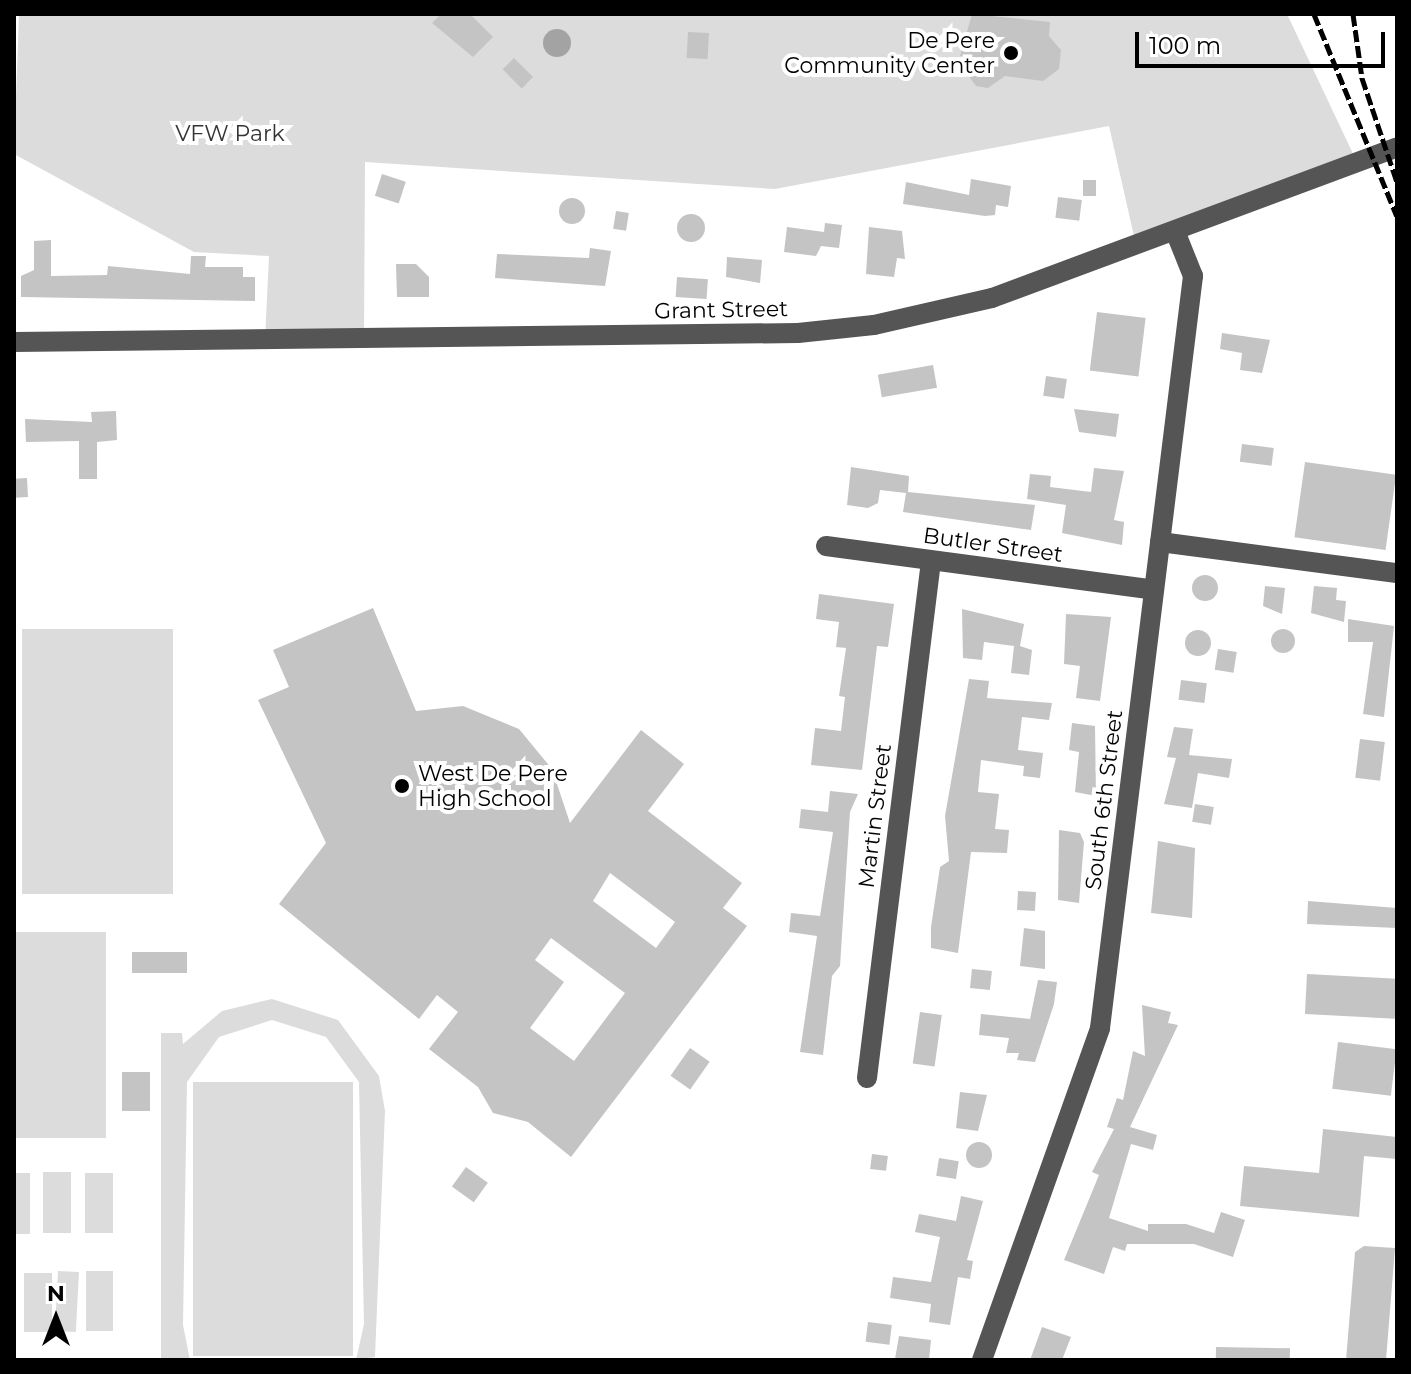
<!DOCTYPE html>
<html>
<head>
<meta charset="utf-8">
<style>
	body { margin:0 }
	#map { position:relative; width:1411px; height:1374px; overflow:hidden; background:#fff; font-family:Montserrat,sans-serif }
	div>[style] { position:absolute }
	.green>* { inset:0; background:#dcdcdc; transform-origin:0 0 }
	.water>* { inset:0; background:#a3a3a3 }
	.round { border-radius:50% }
	.building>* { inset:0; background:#c4c4c4; transform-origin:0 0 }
	.minor>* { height:20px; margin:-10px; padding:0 10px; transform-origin:10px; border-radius:10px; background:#555 }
	.rail>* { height:5px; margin-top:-2.5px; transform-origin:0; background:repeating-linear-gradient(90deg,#000 0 12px,transparent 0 16px) }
	.dots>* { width:22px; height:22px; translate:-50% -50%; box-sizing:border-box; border:4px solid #fff; border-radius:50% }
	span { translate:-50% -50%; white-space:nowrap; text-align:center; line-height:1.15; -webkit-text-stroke:8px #fff; paint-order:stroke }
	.poi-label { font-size:22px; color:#000 }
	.right { translate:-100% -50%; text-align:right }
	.left { translate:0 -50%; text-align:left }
	.park-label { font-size:22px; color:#333 }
	.street-label { font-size:22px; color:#000 }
	.frame { position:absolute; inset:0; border:16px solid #000; pointer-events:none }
	.north { position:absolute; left:16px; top:1278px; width:80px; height:80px; -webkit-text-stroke:6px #fff; paint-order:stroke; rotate:0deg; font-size:22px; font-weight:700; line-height:32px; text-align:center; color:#000 }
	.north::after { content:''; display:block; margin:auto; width:28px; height:36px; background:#000; clip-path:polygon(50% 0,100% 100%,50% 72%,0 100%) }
	.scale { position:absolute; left:1135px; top:32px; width:250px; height:36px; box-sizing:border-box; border:4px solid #000; border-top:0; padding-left:10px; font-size:24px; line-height:28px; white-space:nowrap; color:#000; -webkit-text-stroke:6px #fff; paint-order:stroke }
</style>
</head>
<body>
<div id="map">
	<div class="green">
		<div style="clip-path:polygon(19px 14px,1287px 14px,1355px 158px,1136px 245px,1109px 126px,775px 189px,365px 162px,364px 339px,265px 340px,269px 256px,194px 252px,14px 154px)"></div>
		<div style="left:22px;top:629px;width:151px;height:265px"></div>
		<div style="left:14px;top:932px;width:92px;height:206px"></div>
		<div style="clip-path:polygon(272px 999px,338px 1020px,379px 1076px,385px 1111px,375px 1357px,356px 1360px,364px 1324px,359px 1082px,326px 1037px,272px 1020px,219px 1037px,187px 1082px,183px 1325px,190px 1360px,161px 1360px,161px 1033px,182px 1033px,183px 1044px,222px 1011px)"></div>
		<div style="left:193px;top:1082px;width:160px;height:274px"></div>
		<div style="left:43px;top:1172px;width:28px;height:61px"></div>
		<div style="left:14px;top:1173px;width:16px;height:61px"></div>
		<div style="left:85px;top:1173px;width:28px;height:60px"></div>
		<div style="left:58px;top:1271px;width:21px;height:60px;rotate:3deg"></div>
		<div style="left:86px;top:1271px;width:27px;height:60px"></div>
		<div style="left:52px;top:1273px;width:59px;height:28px;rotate:90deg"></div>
	</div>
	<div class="water">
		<div class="round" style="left:543px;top:29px;width:28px;height:28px"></div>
	</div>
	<div class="building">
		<div style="clip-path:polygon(441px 14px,470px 14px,493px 37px,473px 57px,432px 23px)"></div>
		<div style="clip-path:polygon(972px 14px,1050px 22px,1049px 36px,1061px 50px,1059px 69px,1043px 81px,1005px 76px,988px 88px,976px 86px,965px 71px,967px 57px,960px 56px)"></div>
		<div style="left:688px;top:32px;width:21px;height:26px;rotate:3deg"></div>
		<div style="left:514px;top:58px;width:27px;height:16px;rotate:45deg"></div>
		<div style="left:382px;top:174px;width:25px;height:23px;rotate:18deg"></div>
		<div style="clip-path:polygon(971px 179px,1011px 186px,1008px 207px,996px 205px,995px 215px,985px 216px,903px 204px,906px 182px,969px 195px)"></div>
		<div style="left:1083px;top:180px;width:13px;height:16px"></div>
		<div style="left:1058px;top:197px;width:24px;height:21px;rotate:7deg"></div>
		<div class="round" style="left:559px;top:198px;width:26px;height:26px"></div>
		<div style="left:616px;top:211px;width:13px;height:18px;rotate:9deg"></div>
		<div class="round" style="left:677px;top:214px;width:28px;height:28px"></div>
		<div style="clip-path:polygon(825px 223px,842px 225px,839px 248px,821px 246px,816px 256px,784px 252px,787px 227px,824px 232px)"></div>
		<div style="clip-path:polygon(869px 227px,902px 231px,905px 259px,897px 258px,894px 277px,866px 274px)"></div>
		<div style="clip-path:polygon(51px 240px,51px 276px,107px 275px,108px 266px,190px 274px,191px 256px,206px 256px,205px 267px,243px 267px,243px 277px,255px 277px,255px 301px,21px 297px,21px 276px,34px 270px,34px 241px)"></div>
		<div style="clip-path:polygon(590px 248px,611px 251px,605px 286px,495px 278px,497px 254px,589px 258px)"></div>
		<div style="clip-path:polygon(727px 257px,762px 260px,760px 283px,726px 277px)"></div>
		<div style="clip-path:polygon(396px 264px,416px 264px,429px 277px,429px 297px,397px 297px)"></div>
		<div style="left:677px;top:277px;width:31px;height:20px;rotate:4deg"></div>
		<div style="left:1097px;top:312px;width:49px;height:59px;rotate:7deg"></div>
		<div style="clip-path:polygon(1222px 333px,1270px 340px,1262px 373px,1240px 370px,1242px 353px,1220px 349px)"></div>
		<div style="left:933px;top:365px;width:23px;height:56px;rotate:80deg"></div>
		<div style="left:1046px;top:376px;width:21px;height:20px;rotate:8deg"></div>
		<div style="clip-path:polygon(1074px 409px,1119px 414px,1116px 437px,1079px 432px)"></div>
		<div style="clip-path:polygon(116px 411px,117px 440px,97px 442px,97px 479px,79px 479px,79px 441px,26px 442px,25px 419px,92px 422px,91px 412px)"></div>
		<div style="left:1242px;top:444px;width:32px;height:18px;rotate:7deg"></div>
		<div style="left:1305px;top:462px;width:92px;height:76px;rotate:8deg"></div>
		<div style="clip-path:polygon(851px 467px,909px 476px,908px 492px,1035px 505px,1031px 530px,903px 512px,906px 493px,880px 490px,878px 503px,868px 508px,847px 505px)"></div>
		<div style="clip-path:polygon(1094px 468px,1124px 471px,1114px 520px,1124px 522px,1122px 545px,1062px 533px,1066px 505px,1027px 499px,1030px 474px,1051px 476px,1050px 487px,1091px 492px)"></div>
		<div style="left:27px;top:478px;width:19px;height:13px;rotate:87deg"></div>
		<div class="round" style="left:1192px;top:575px;width:26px;height:26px"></div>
		<div style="clip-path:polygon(1265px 586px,1285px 588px,1282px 614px,1263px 606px)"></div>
		<div style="clip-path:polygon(1314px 586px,1337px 588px,1336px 600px,1346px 601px,1344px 622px,1311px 613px)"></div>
		<div style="clip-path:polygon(819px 594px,894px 604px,888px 647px,877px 646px,862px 770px,811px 765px,815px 728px,841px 731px,845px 697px,839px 696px,846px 648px,836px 647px,839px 622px,816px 619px)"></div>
		<div style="clip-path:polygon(evenodd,373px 608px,416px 711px,463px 706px,519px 729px,552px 769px,570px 823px,641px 730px,684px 764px,648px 811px,742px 883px,723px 908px,747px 926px,571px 1157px,528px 1122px,493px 1113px,478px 1087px,429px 1049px,458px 1012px,437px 995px,419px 1019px,279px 904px,326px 843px,258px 700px,289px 687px,273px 650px,373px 608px,610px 873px,675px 922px,656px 948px,593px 901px,610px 873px,373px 608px,551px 938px,625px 993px,574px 1061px,530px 1028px,564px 982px,535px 960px,551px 938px)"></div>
		<div style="clip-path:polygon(962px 609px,1024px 624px,1020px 646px,1032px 650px,1029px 675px,1011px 673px,1014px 646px,984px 642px,982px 660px,963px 658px)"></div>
		<div style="clip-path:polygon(1066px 614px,1111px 617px,1100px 701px,1076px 698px,1080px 666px,1064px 664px)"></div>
		<div style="clip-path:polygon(1348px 619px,1394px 626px,1384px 717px,1363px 714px,1373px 642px,1348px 642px)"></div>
		<div class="round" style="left:1271px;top:629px;width:24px;height:24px"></div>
		<div class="round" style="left:1185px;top:630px;width:26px;height:26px"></div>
		<div style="left:1218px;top:649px;width:19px;height:21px;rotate:9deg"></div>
		<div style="clip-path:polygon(969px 679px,989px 681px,987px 698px,1052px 703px,1049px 720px,1022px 717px,1018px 750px,1043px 753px,1040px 778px,1023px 776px,1024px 766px,981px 760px,978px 792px,999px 794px,995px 829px,1009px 830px,1007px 853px,971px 852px,958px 953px,931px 948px,931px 927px,940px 867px,949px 861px,945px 816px)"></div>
		<div style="left:1181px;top:680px;width:26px;height:20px;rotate:7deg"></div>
		<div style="clip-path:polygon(1072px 723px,1095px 726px,1096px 796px,1075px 792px,1079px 752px,1069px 750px)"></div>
		<div style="clip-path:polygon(1174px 727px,1193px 729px,1189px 755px,1232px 759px,1229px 778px,1198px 773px,1192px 808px,1164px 804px,1176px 758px,1167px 757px)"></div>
		<div style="left:1360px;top:739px;width:25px;height:39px;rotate:7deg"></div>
		<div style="clip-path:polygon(830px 791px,858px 794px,850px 812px,840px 966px,832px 976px,823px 1055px,800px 1052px,817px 936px,789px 932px,791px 913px,820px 916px,833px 832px,799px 828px,801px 809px,828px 812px)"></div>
		<div style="left:1195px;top:804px;width:19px;height:18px;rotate:9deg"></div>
		<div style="clip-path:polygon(1059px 830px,1080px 833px,1084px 842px,1079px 903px,1058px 900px)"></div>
		<div style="clip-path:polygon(1158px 841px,1195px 848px,1192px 918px,1151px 913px)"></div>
		<div style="left:1018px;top:891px;width:18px;height:19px;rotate:3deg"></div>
		<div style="clip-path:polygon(1308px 901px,1397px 908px,1397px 928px,1307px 924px)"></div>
		<div style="clip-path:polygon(1024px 928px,1045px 931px,1045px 969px,1020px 966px)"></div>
		<div style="left:132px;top:952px;width:55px;height:21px"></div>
		<div style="left:972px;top:969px;width:20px;height:19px;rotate:6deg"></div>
		<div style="left:1307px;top:974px;width:90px;height:40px;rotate:3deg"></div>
		<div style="clip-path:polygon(1038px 980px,1057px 982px,1054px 1004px,1035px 1062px,1017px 1060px,1019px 1053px,1006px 1053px,1009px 1038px,979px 1035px,981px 1014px,1030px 1019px)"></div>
		<div style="clip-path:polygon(1142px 1005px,1171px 1012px,1168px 1023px,1178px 1025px,1130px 1127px,1157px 1135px,1153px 1150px,1131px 1144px,1109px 1218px,1148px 1231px,1148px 1224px,1186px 1224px,1214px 1233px,1221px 1212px,1245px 1220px,1233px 1257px,1194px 1244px,1127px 1244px,1125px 1251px,1113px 1247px,1104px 1274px,1064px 1260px,1099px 1175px,1092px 1172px,1114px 1129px,1107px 1127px,1117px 1098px,1123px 1100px,1133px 1051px,1145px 1056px)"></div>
		<div style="left:920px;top:1012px;width:22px;height:52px;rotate:8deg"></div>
		<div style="left:1338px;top:1042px;width:59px;height:47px;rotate:7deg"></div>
		<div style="left:690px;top:1048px;width:24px;height:34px;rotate:35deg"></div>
		<div style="left:122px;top:1072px;width:28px;height:39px"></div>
		<div style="clip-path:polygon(960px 1092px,987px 1095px,978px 1131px,956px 1128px)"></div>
		<div style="clip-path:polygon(1323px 1129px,1397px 1137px,1397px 1159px,1364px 1156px,1359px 1217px,1240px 1206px,1244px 1166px,1319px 1173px)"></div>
		<div class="round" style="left:966px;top:1142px;width:26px;height:26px"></div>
		<div style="left:872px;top:1154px;width:16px;height:15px;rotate:7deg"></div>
		<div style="left:939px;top:1158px;width:20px;height:18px;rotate:9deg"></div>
		<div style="left:466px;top:1167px;width:27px;height:24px;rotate:36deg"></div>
		<div style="clip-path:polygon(961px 1196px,983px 1201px,967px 1260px,973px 1261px,970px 1279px,958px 1277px,950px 1325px,929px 1322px,931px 1304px,890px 1298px,893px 1277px,931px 1282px,940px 1237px,915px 1232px,919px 1214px,956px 1221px)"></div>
		<div style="clip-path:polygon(1364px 1246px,1395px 1248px,1386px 1360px,1346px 1360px,1355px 1252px)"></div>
		<div style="left:868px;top:1322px;width:24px;height:20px;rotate:7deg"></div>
		<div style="clip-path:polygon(1042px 1327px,1071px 1337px,1062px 1360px,1030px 1360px)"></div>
		<div style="clip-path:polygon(899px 1336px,931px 1340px,929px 1360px,895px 1359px)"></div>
		<div style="left:1216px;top:1347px;width:74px;height:13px;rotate:1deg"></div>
	</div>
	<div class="minor">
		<div style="left:14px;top:342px;width:784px;rotate:-0.66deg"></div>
		<div style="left:798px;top:333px;width:76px;rotate:-6deg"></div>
		<div style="left:874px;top:325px;width:121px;rotate:-12.9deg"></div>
		<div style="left:992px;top:298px;width:432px;rotate:-20.4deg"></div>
		<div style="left:1160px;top:542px;width:239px;rotate:7.5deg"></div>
		<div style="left:826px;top:546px;width:331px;rotate:7.6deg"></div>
		<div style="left:867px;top:1078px;width:521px;rotate:-82.94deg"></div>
		<div style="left:982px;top:1360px;width:352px;rotate:-70.4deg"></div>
		<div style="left:1100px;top:1028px;width:758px;rotate:-82.95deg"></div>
		<div style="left:1193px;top:276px;width:48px;rotate:-111.8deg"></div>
	</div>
	<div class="rail">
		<div style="left:1314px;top:14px;width:218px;rotate:67.7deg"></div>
		<div style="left:1353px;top:14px;width:65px;rotate:82deg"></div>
		<div style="left:1362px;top:78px;width:110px;rotate:71.4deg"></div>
	</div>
	<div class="dots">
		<div style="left:1011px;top:53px;background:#000"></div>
		<div style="left:402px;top:786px;background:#000"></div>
	</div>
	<div class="poi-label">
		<span class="right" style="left:995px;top:53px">De Pere<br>Community Center</span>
		<span class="left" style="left:418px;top:786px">West De Pere<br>High School</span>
	</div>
	<div class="park-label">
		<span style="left:230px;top:134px">VFW Park</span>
	</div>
	<div class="street-label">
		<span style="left:721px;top:310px;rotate:-1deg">Grant Street</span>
		<span style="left:993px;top:545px;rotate:8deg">Butler Street</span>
		<span style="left:1104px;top:800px;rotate:-83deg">South 6th Street</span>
		<span style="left:875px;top:816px;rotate:-83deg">Martin Street</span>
	</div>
	<div class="frame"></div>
	<div class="north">N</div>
	<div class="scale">100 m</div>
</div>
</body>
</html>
